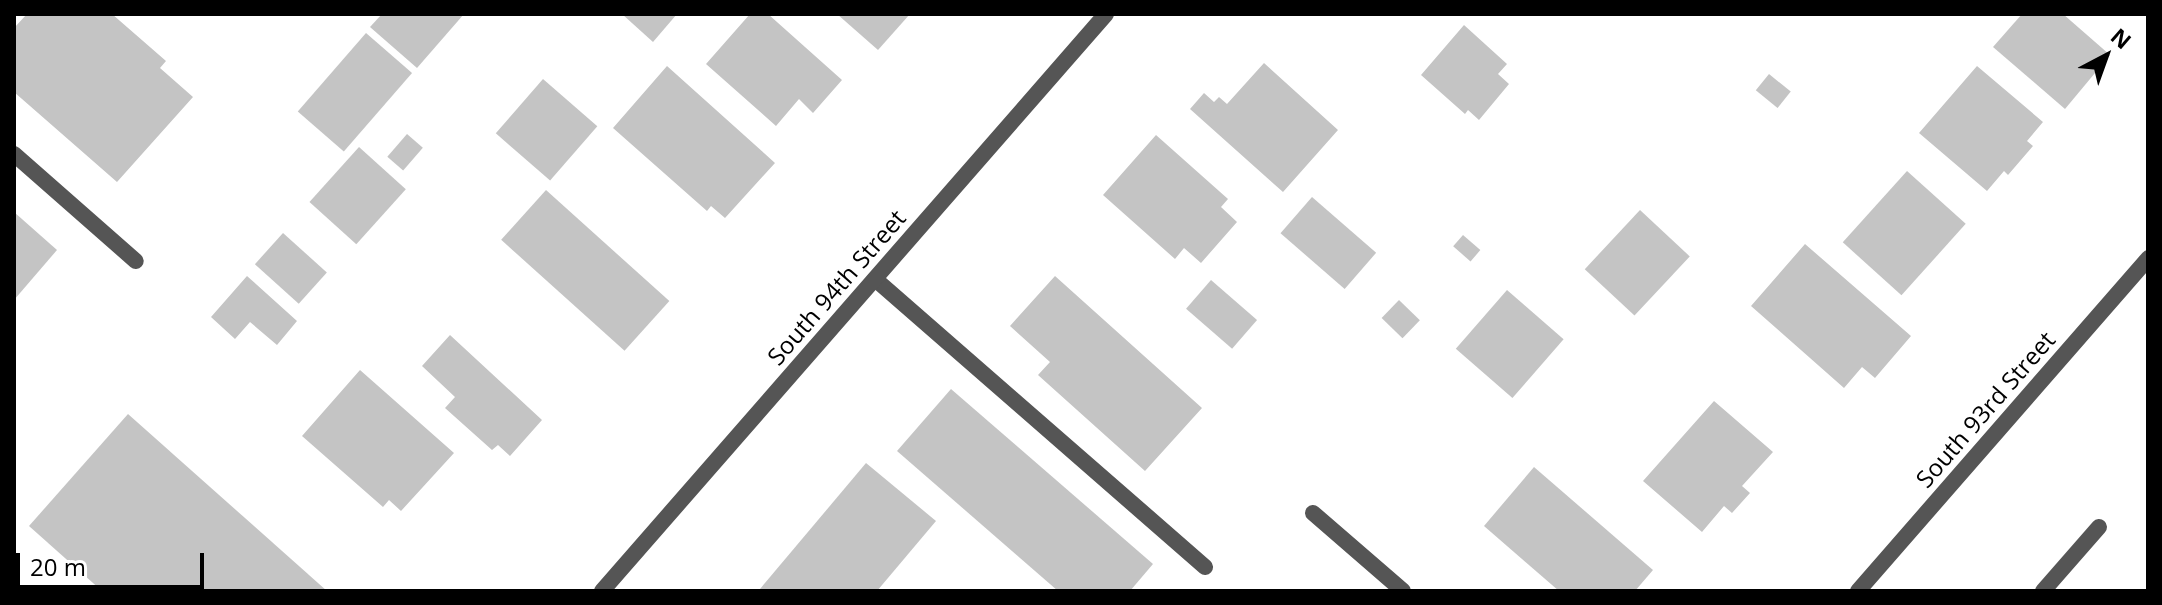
<!DOCTYPE html>
<html>
<head>
<meta charset="utf-8">
<style>
	body { margin:0 }
	#map { position:relative; width:2162px; height:605px; overflow:hidden; background:#fff; font-family:"Open Sans",sans-serif }
	div>[style] { position:absolute }
	.building>* { inset:0; background:#c4c4c4; transform-origin:0 0 }
	.service>* { height:16px; margin:-8px; padding:0 8px; transform-origin:8px; border-radius:8px; background:#555 }
	.minor>* { height:16px; margin:-8px; padding:0 8px; transform-origin:8px; border-radius:8px; background:#555 }
	span { translate:-50% -50%; white-space:nowrap; text-align:center; line-height:1.15; -webkit-text-stroke:7px #fff; paint-order:stroke }
	.street-label { font-size:24px; color:#000 }
	.frame { position:absolute; inset:0; border:16px solid #000; pointer-events:none }
	.north { position:absolute; left:2066px; top:16px; width:80px; height:80px; -webkit-text-stroke:6px #fff; paint-order:stroke; rotate:41deg; font-size:22px; font-weight:700; line-height:32px; text-align:center; color:#000 }
	.north::after { content:''; display:block; margin:auto; width:28px; height:36px; background:#000; clip-path:polygon(50% 0,100% 100%,50% 72%,0 100%) }
	.scale { position:absolute; left:16px; top:553px; width:188px; height:36px; box-sizing:border-box; border:4px solid #000; border-top:0; padding-left:10px; font-size:24px; line-height:28px; white-space:nowrap; color:#000; -webkit-text-stroke:6px #fff; paint-order:stroke }
</style>
</head>
<body>
<div id="map">
	<div class="building">
		<div style="clip-path:polygon(27px 14px,112px 14px,166px 61px,160px 68px,193px 97px,117px 182px,14px 92px,14px 28px)"></div>
		<div style="clip-path:polygon(382px 14px,464px 14px,417px 68px,370px 27px)"></div>
		<div style="clip-path:polygon(622px 14px,677px 14px,653px 42px)"></div>
		<div style="clip-path:polygon(750px 14px,768px 14px,842px 80px,813px 113px,799px 99px,776px 126px,706px 64px)"></div>
		<div style="clip-path:polygon(837px 14px,910px 14px,878px 50px)"></div>
		<div style="clip-path:polygon(2022px 14px,2063px 14px,2110px 55px,2065px 109px,1993px 47px)"></div>
		<div style="clip-path:polygon(1464px 25px,1507px 64px,1498px 74px,1509px 84px,1479px 120px,1468px 110px,1465px 114px,1421px 75px)"></div>
		<div style="left:366px;top:33px;width:61px;height:104px;rotate:41deg"></div>
		<div style="clip-path:polygon(1264px 63px,1338px 130px,1283px 192px,1190px 109px,1204px 93px,1214px 102px,1219px 97px,1227px 104px)"></div>
		<div style="clip-path:polygon(667px 66px,775px 163px,725px 218px,711px 206px,707px 211px,613px 128px)"></div>
		<div style="clip-path:polygon(1977px 66px,2043px 122px,2027px 141px,2033px 146px,2008px 175px,2004px 171px,1987px 191px,1919px 133px)"></div>
		<div style="left:1769px;top:74px;width:28px;height:21px;rotate:39deg"></div>
		<div style="left:543px;top:79px;width:72px;height:72px;rotate:41deg"></div>
		<div style="left:407px;top:134px;width:21px;height:30px;rotate:41deg"></div>
		<div style="clip-path:polygon(1156px 135px,1228px 199px,1221px 207px,1237px 222px,1201px 263px,1184px 248px,1175px 259px,1103px 195px)"></div>
		<div style="left:359px;top:147px;width:63px;height:74px;rotate:42deg"></div>
		<div style="left:1907px;top:171px;width:79px;height:96px;rotate:42deg"></div>
		<div style="left:546px;top:190px;width:166px;height:67px;rotate:42deg"></div>
		<div style="left:1312px;top:197px;width:85px;height:48px;rotate:41deg"></div>
		<div style="left:1640px;top:210px;width:68px;height:81px;rotate:43deg"></div>
		<div style="clip-path:polygon(14px 212px,57px 250px,14px 300px)"></div>
		<div style="left:283px;top:233px;width:59px;height:42px;rotate:42deg"></div>
		<div style="left:1463px;top:235px;width:23px;height:15px;rotate:41deg"></div>
		<div style="clip-path:polygon(1805px 244px,1911px 336px,1875px 378px,1862px 367px,1844px 388px,1751px 306px)"></div>
		<div style="clip-path:polygon(247px 276px,297px 321px,277px 345px,250px 322px,235px 339px,211px 317px)"></div>
		<div style="clip-path:polygon(1055px 276px,1202px 408px,1145px 471px,1038px 375px,1050px 362px,1010px 326px)"></div>
		<div style="left:1211px;top:280px;width:61px;height:38px;rotate:41deg"></div>
		<div style="left:1507px;top:290px;width:75px;height:78px;rotate:41deg"></div>
		<div style="left:1399px;top:300px;width:29px;height:25px;rotate:44deg"></div>
		<div style="clip-path:polygon(450px 335px,542px 420px,510px 456px,498px 445px,492px 450px,445px 408px,455px 397px,422px 366px)"></div>
		<div style="clip-path:polygon(360px 370px,454px 453px,401px 511px,389px 500px,383px 507px,302px 436px)"></div>
		<div style="clip-path:polygon(951px 389px,1153px 564px,1130px 591px,1058px 591px,897px 451px)"></div>
		<div style="clip-path:polygon(1714px 401px,1773px 452px,1742px 486px,1750px 493px,1732px 513px,1724px 506px,1702px 532px,1643px 481px)"></div>
		<div style="clip-path:polygon(128px 414px,327px 591px,102px 591px,29px 526px)"></div>
		<div style="clip-path:polygon(866px 463px,936px 521px,877px 591px,763px 591px,760px 589px)"></div>
		<div style="clip-path:polygon(1534px 467px,1653px 570px,1635px 591px,1559px 591px,1484px 526px)"></div>
	</div>
	<div class="service">
		<div style="left:14px;top:154px;width:162px;rotate:41.3deg"></div>
		<div style="left:875px;top:279px;width:438px;rotate:41.1deg"></div>
		<div style="left:1313px;top:513px;width:119px;rotate:40.9deg"></div>
		<div style="left:2043px;top:591px;width:85px;rotate:-48.8deg"></div>
	</div>
	<div class="minor">
		<div style="left:602px;top:591px;width:766px;rotate:-48.86deg"></div>
		<div style="left:1858px;top:591px;width:442px;rotate:-48.9deg"></div>
	</div>
	<div class="street-label">
		<span style="left:836px;top:287px;rotate:-49deg">South 94th Street</span>
		<span style="left:1985px;top:409px;rotate:-49deg">South 93rd Street</span>
	</div>
	<div class="frame"></div>
	<div class="north">N</div>
	<div class="scale">20 m</div>
</div>
</body>
</html>
